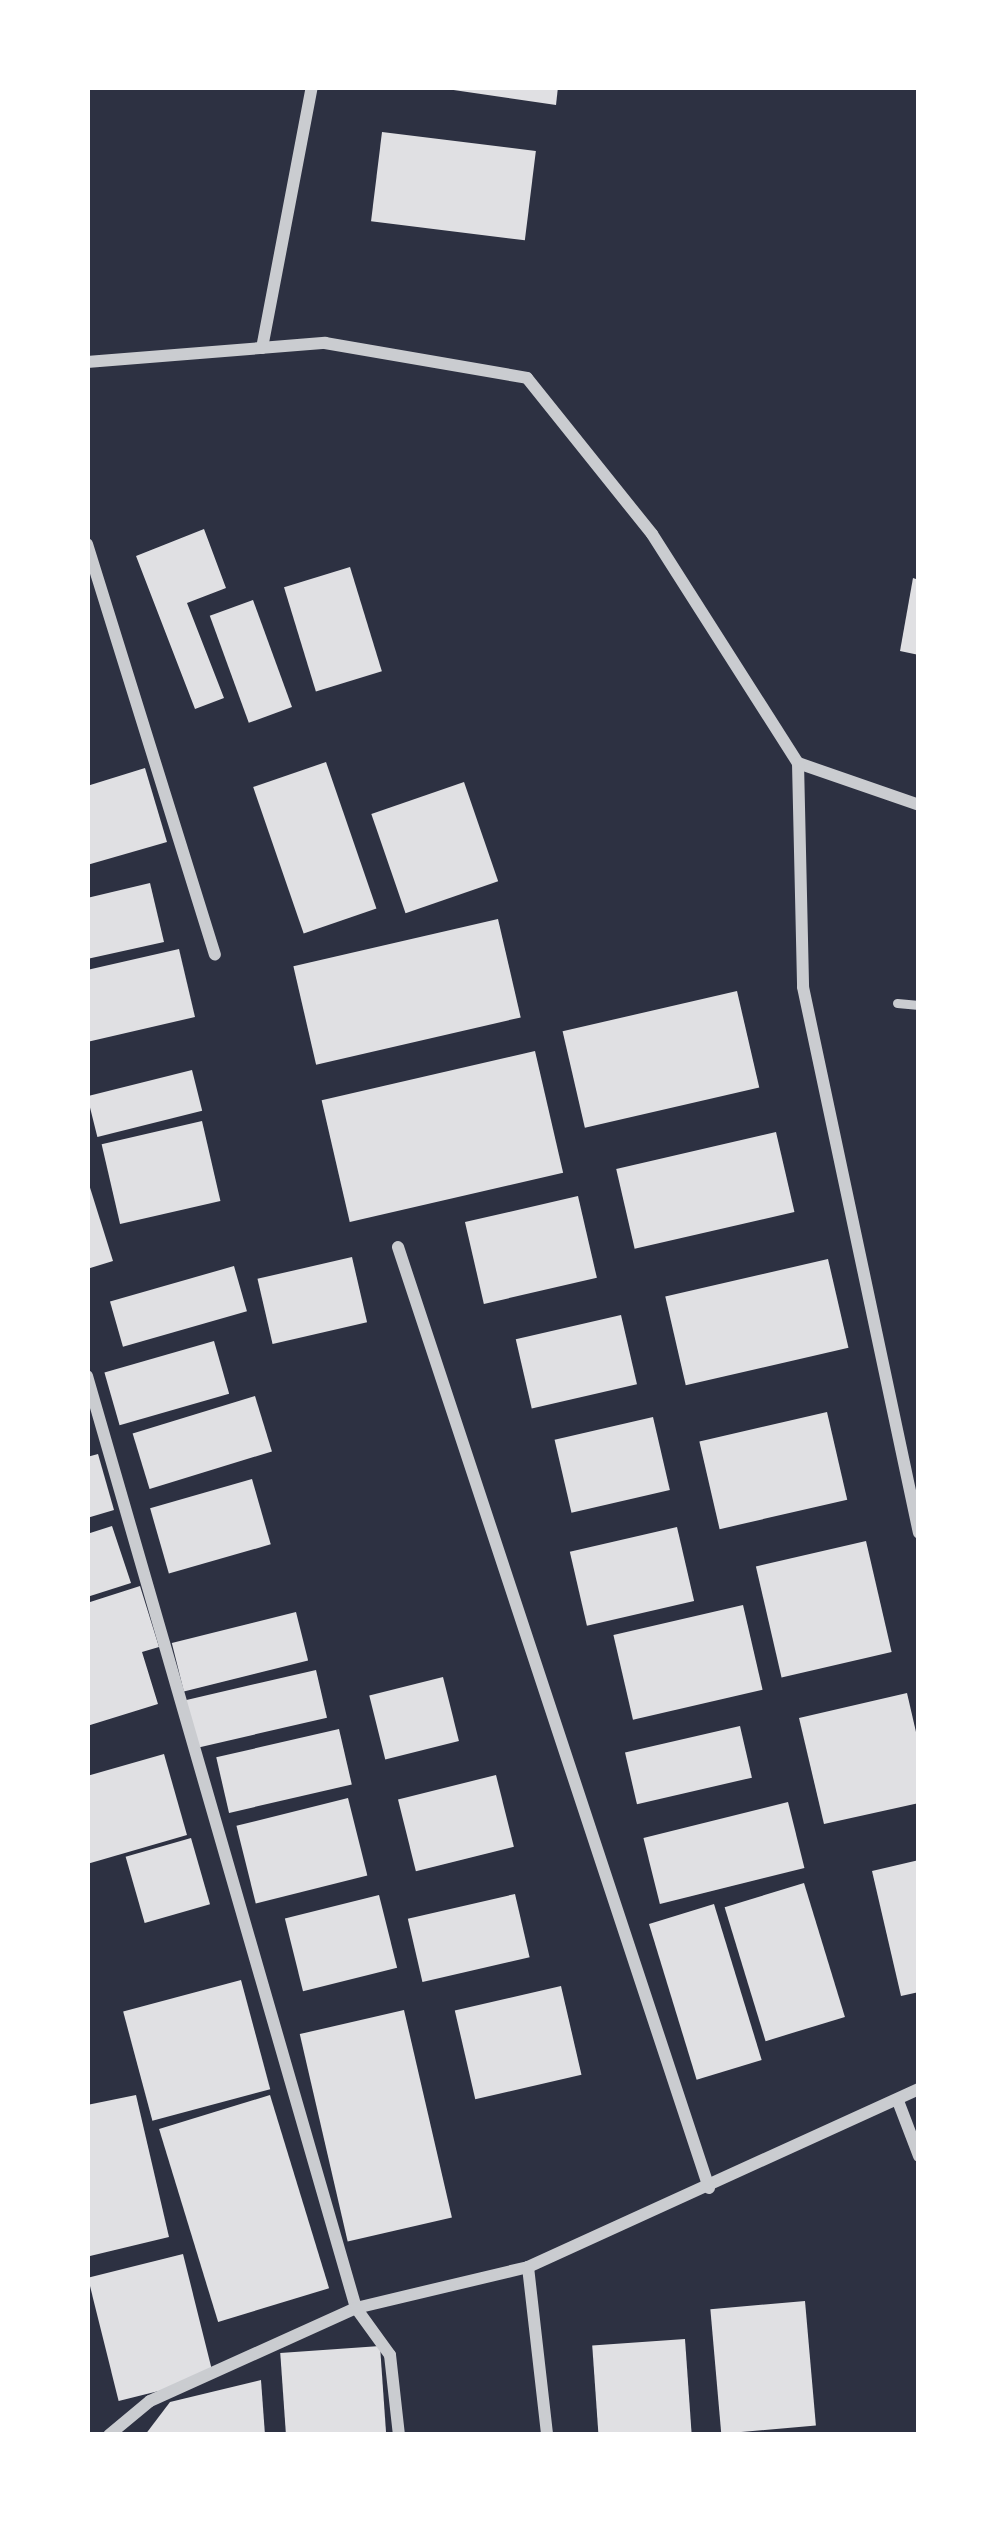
<!DOCTYPE html>
<html>
<head>
<meta charset="utf-8">
<style>
	body { margin:0 }
	#map { position:relative; width:1006px; height:2522px; overflow:hidden; background:#2d3142; font-family:"IBM Plex Serif",serif }
	div>[style] { position:absolute }
	.building>* { inset:0; background:#e0e0e3; transform-origin:0 0 }
	.service>* { height:9px; margin:-4.5px; padding:0 4.5px; transform-origin:4.5px; border-radius:4.5px; background:#caccd0 }
	.minor>* { height:12px; margin:-6px; padding:0 6px; transform-origin:6px; border-radius:6px; background:#caccd0 }
	span { translate:-50% -50%; white-space:nowrap; text-align:center; line-height:1.15; -webkit-text-stroke:12px #fff; paint-order:stroke }
	.frame { position:absolute; inset:0; border:90px solid #fff; pointer-events:none }
</style>
</head>
<body>
<div id="map">
	<div class="building">
		<div style="clip-path:polygon(433px 87px,558px 87px,556px 105px)"></div>
		<div style="left:382px;top:132px;width:155px;height:90px;rotate:7deg"></div>
		<div style="clip-path:polygon(204px 529px,226px 588px,187px 603px,224px 698px,195px 709px,136px 556px)"></div>
		<div style="left:350px;top:567px;width:109px;height:69px;rotate:73deg"></div>
		<div style="clip-path:polygon(913px 578px,919px 580px,919px 655px,900px 651px)"></div>
		<div style="left:253px;top:600px;width:114px;height:46px;rotate:70deg"></div>
		<div style="left:326px;top:762px;width:155px;height:77px;rotate:71deg"></div>
		<div style="clip-path:polygon(145px 768px,167px 842px,87px 865px,87px 786px)"></div>
		<div style="left:464px;top:782px;width:105px;height:98px;rotate:71deg"></div>
		<div style="clip-path:polygon(150px 883px,164px 942px,87px 959px,87px 898px)"></div>
		<div style="left:498px;top:919px;width:101px;height:210px;rotate:77deg"></div>
		<div style="clip-path:polygon(179px 949px,195px 1017px,87px 1042px,87px 970px)"></div>
		<div style="left:737px;top:991px;width:99px;height:179px;rotate:77deg"></div>
		<div style="left:535px;top:1051px;width:125px;height:219px;rotate:77deg"></div>
		<div style="left:192px;top:1070px;width:42px;height:108px;rotate:76deg"></div>
		<div style="left:202px;top:1121px;width:82px;height:103px;rotate:77deg"></div>
		<div style="left:776px;top:1132px;width:82px;height:164px;rotate:77deg"></div>
		<div style="clip-path:polygon(87px 1178px,113px 1261px,87px 1269px)"></div>
		<div style="left:578px;top:1196px;width:84px;height:116px;rotate:77deg"></div>
		<div style="left:352px;top:1257px;width:67px;height:97px;rotate:77deg"></div>
		<div style="left:828px;top:1259px;width:91px;height:167px;rotate:77deg"></div>
		<div style="left:234px;top:1266px;width:47px;height:129px;rotate:74deg"></div>
		<div style="left:621px;top:1315px;width:71px;height:108px;rotate:77deg"></div>
		<div style="left:214px;top:1341px;width:55px;height:114px;rotate:74deg"></div>
		<div style="left:255px;top:1396px;width:58px;height:128px;rotate:73deg"></div>
		<div style="left:827px;top:1412px;width:90px;height:131px;rotate:77deg"></div>
		<div style="left:653px;top:1417px;width:75px;height:101px;rotate:77deg"></div>
		<div style="clip-path:polygon(98px 1454px,114px 1510px,87px 1518px,87px 1457px)"></div>
		<div style="left:252px;top:1479px;width:68px;height:106px;rotate:74deg"></div>
		<div style="clip-path:polygon(112px 1526px,131px 1583px,87px 1597px,87px 1534px)"></div>
		<div style="left:677px;top:1527px;width:76px;height:110px;rotate:77deg"></div>
		<div style="left:866px;top:1541px;width:114px;height:113px;rotate:77deg"></div>
		<div style="clip-path:polygon(140px 1586px,159px 1647px,142px 1652px,158px 1704px,87px 1726px,87px 1603px)"></div>
		<div style="left:743px;top:1605px;width:87px;height:133px;rotate:77deg"></div>
		<div style="left:296px;top:1612px;width:50px;height:128px;rotate:76deg"></div>
		<div style="left:316px;top:1670px;width:49px;height:134px;rotate:77deg"></div>
		<div style="left:443px;top:1677px;width:66px;height:76px;rotate:76deg"></div>
		<div style="clip-path:polygon(907px 1693px,919px 1745px,919px 1803px,824px 1824px,799px 1718px)"></div>
		<div style="left:740px;top:1726px;width:53px;height:118px;rotate:77deg"></div>
		<div style="left:339px;top:1729px;width:57px;height:126px;rotate:77deg"></div>
		<div style="clip-path:polygon(164px 1754px,187px 1835px,87px 1864px,87px 1776px)"></div>
		<div style="left:496px;top:1775px;width:74px;height:101px;rotate:76deg"></div>
		<div style="left:348px;top:1798px;width:80px;height:115px;rotate:76deg"></div>
		<div style="left:788px;top:1802px;width:68px;height:149px;rotate:76deg"></div>
		<div style="left:191px;top:1838px;width:69px;height:68px;rotate:74deg"></div>
		<div style="clip-path:polygon(919px 1860px,919px 1992px,901px 1996px,872px 1871px)"></div>
		<div style="left:804px;top:1883px;width:140px;height:83px;rotate:73deg"></div>
		<div style="left:515px;top:1894px;width:65px;height:110px;rotate:77deg"></div>
		<div style="left:379px;top:1895px;width:75px;height:97px;rotate:76deg"></div>
		<div style="left:714px;top:1904px;width:163px;height:68px;rotate:73deg"></div>
		<div style="left:241px;top:1980px;width:113px;height:122px;rotate:75deg"></div>
		<div style="left:561px;top:1986px;width:91px;height:109px;rotate:77deg"></div>
		<div style="left:404px;top:2010px;width:213px;height:107px;rotate:77deg"></div>
		<div style="clip-path:polygon(136px 2095px,169px 2237px,90px 2256px,87px 2105px)"></div>
		<div style="left:270px;top:2095px;width:202px;height:116px;rotate:73deg"></div>
		<div style="left:183px;top:2254px;width:127px;height:98px;rotate:76deg"></div>
		<div style="left:805px;top:2301px;width:125px;height:95px;rotate:85deg"></div>
		<div style="left:685px;top:2339px;width:96px;height:93px;rotate:86deg"></div>
		<div style="left:380px;top:2346px;width:89px;height:100px;rotate:86deg"></div>
		<div style="clip-path:polygon(261px 2380px,265px 2435px,145px 2435px,170px 2402px)"></div>
	</div>
	<div class="service">
		<div style="left:897px;top:1003px;width:22px;rotate:5deg"></div>
	</div>
	<div class="minor">
		<div style="left:262px;top:348px;width:266px;rotate:-79.2deg"></div>
		<div style="left:87px;top:362px;width:239px;rotate:-4.6deg"></div>
		<div style="left:325px;top:343px;width:205px;rotate:9.8deg"></div>
		<div style="left:527px;top:378px;width:200px;rotate:51.3deg"></div>
		<div style="left:652px;top:534px;width:272px;rotate:57.5deg"></div>
		<div style="left:798px;top:763px;width:128px;rotate:19.1deg"></div>
		<div style="left:87px;top:544px;width:430px;rotate:72.7deg"></div>
		<div style="left:798px;top:763px;width:224px;rotate:88.7deg"></div>
		<div style="left:803px;top:987px;width:558px;rotate:78.01deg"></div>
		<div style="left:398px;top:1247px;width:991px;rotate:71.71deg"></div>
		<div style="left:87px;top:1376px;width:970px;rotate:73.9deg"></div>
		<div style="left:356px;top:2308px;width:58px;rotate:54.1deg"></div>
		<div style="left:390px;top:2355px;width:81px;rotate:83.6deg"></div>
		<div style="left:898px;top:2101px;width:59px;rotate:69.1deg"></div>
		<div style="left:528px;top:2267px;width:169px;rotate:83.5deg"></div>
		<div style="left:109px;top:2435px;width:53px;rotate:-39.7deg"></div>
		<div style="left:150px;top:2401px;width:226px;rotate:-24.3deg"></div>
		<div style="left:356px;top:2308px;width:177px;rotate:-13.4deg"></div>
		<div style="left:528px;top:2267px;width:430px;rotate:-24.5deg"></div>
	</div>
	<div class="frame"></div>
</div>
</body>
</html>
